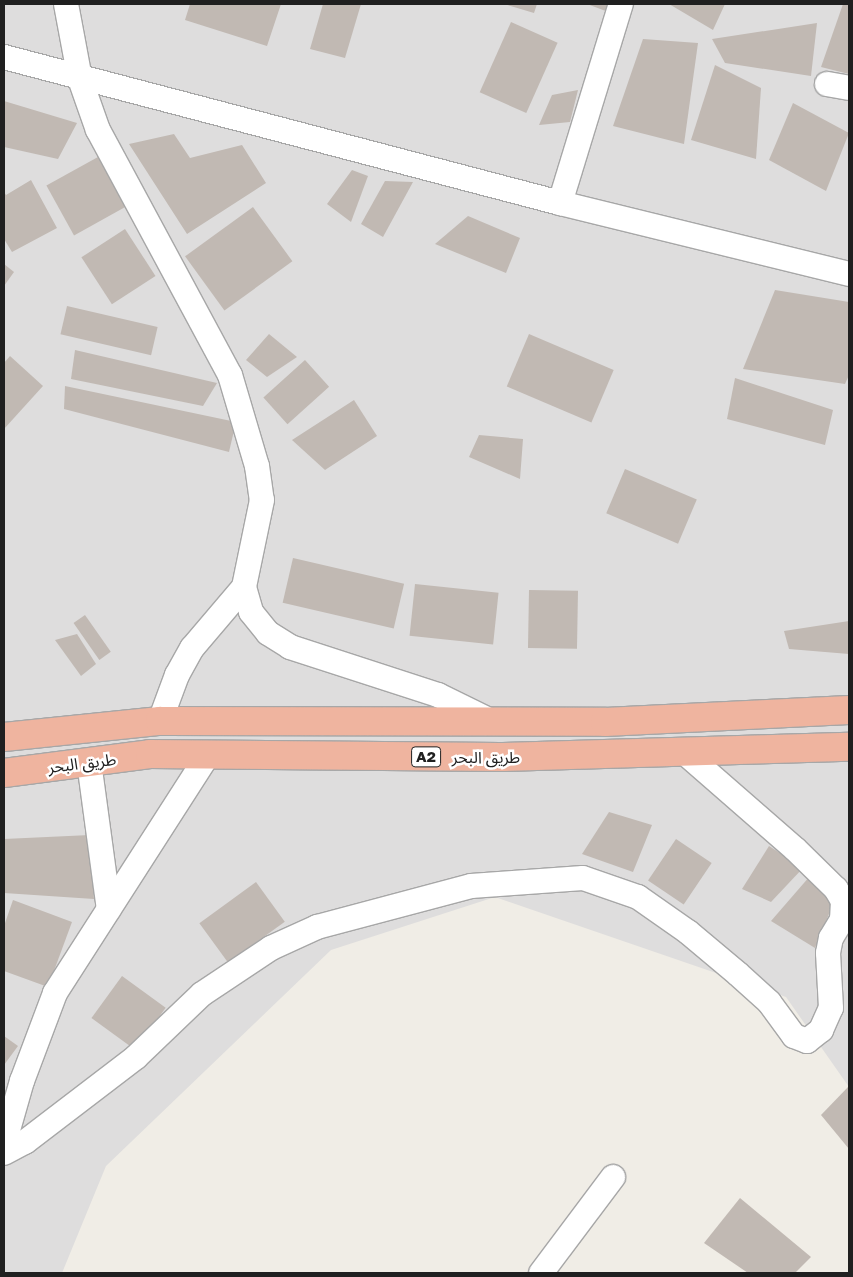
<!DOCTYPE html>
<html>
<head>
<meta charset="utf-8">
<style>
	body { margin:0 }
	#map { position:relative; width:853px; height:1277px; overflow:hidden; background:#f0ede6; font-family:"Golos Text","Noto Sans Arabic",sans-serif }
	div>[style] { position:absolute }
	.residential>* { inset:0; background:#dedddd }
	.building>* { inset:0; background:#c1b9b3; transform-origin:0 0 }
	.roads { filter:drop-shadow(1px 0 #a7a7a7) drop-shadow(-1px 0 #a7a7a7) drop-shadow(0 1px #a7a7a7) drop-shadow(0 -1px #a7a7a7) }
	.minor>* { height:24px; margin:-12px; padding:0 12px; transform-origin:12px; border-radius:12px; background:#fff }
	.trunk>* { height:28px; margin:-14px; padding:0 14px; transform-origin:14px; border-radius:14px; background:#efb49f }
	span { translate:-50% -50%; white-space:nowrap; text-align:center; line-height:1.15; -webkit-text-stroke:5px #fff; paint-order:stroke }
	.shield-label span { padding:1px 4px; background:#fff; border:1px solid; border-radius:4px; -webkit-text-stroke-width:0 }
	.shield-label { font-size:15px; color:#202020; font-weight:700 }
	.street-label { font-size:16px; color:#202020 }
	.frame { position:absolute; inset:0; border:5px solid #202020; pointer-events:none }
</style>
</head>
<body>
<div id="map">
	<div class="residential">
		<div style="clip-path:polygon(4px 4px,849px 4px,849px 1087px,786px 997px,495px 897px,331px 950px,106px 1166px,62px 1273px,4px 1273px)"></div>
	</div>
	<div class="building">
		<div style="clip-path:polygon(190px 4px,281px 4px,267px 46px,185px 20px)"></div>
		<div style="clip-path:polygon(323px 4px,361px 4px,345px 58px,310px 49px)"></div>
		<div style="clip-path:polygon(504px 4px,537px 4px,534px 13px)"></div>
		<div style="clip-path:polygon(587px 4px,614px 4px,611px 13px)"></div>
		<div style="clip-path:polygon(669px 4px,725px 4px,713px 30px)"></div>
		<div style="clip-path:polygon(843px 4px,849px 4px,849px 74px,821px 67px)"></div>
		<div style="left:511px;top:22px;width:51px;height:77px;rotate:24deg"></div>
		<div style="clip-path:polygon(817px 23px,811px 76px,725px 63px,712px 39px)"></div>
		<div style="clip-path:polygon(643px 39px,698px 43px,684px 144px,613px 126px)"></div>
		<div style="clip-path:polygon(715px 65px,761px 88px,756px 159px,691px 140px)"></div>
		<div style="clip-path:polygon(578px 90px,570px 122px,539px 125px,552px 95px)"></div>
		<div style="clip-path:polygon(4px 101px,77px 123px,58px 159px,4px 147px)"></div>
		<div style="clip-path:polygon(793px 103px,849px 133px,826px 191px,769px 160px)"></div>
		<div style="clip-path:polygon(174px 134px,190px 158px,242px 145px,266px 183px,187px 234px,129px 144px)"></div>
		<div style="left:98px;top:157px;width:57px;height:59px;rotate:61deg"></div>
		<div style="clip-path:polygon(352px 170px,368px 176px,351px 222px,327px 204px)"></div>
		<div style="clip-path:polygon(31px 180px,57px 228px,12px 252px,4px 239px,4px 192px,6px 195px)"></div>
		<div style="clip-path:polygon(385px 181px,413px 182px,383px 237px,361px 224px)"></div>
		<div style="left:253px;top:207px;width:67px;height:84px;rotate:54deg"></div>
		<div style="clip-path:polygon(468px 216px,520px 238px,506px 273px,435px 244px)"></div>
		<div style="left:125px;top:229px;width:56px;height:52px;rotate:57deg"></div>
		<div style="clip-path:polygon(4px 264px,14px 272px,4px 286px)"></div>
		<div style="clip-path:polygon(775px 290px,849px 302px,849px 375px,845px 384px,743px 369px)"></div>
		<div style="left:67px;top:306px;width:93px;height:29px;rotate:13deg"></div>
		<div style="clip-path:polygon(269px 334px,297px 357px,267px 377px,246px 360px)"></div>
		<div style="left:529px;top:334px;width:92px;height:57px;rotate:23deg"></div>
		<div style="clip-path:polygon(75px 350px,217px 383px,203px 406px,71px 379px)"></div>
		<div style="clip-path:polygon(10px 356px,43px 386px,4px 429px,4px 363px)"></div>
		<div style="left:305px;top:360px;width:36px;height:56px;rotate:48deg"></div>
		<div style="clip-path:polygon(735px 378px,833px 410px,825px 445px,727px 419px)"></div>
		<div style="clip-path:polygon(65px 386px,236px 422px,229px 452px,64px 409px)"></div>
		<div style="clip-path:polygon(354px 400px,377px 436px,325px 470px,292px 440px)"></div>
		<div style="clip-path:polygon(479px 435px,523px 439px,520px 479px,469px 457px)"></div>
		<div style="left:625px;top:469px;width:78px;height:48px;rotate:23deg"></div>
		<div style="left:293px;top:558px;width:114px;height:46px;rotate:13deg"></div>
		<div style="left:415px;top:584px;width:84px;height:52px;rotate:6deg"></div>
		<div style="left:529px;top:590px;width:49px;height:58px;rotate:1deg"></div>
		<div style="left:85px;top:615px;width:45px;height:14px;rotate:55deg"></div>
		<div style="clip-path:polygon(849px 621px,849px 654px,789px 649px,784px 631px)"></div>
		<div style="clip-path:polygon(77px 634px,96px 664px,81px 676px,55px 640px)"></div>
		<div style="clip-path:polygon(609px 812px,652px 825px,633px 872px,582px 854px)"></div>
		<div style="clip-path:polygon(90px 835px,94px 899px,4px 893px,4px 839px)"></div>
		<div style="left:676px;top:839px;width:43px;height:50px;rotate:34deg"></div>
		<div style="clip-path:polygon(769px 846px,803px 868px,771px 902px,742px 889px)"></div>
		<div style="clip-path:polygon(810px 876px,836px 897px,815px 948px,771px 921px)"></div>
		<div style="left:256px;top:882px;width:49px;height:70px;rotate:54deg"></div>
		<div style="clip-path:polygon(13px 900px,72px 922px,48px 987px,4px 971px,4px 926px)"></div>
		<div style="left:122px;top:976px;width:54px;height:52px;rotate:36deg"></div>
		<div style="clip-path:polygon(4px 1036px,18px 1046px,4px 1065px)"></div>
		<div style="clip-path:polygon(849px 1086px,849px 1149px,821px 1115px)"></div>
		<div style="clip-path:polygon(740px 1198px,811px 1257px,795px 1273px,748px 1273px,704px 1243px)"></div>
	</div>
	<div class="roads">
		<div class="minor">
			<div style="left:66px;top:4px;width:76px;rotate:79.4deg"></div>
			<div style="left:80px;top:79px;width:54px;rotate:70.6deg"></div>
			<div style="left:98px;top:130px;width:278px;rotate:61.7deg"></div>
			<div style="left:230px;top:375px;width:95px;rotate:73.5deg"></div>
			<div style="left:257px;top:466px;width:34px;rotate:82deg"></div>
			<div style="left:262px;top:500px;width:89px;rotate:101.7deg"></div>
			<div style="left:244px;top:587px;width:80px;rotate:130.4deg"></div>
			<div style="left:192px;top:648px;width:31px;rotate:119deg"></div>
			<div style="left:177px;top:675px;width:49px;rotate:110.3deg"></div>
			<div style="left:4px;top:57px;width:575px;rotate:14.71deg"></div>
			<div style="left:560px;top:203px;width:298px;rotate:13.8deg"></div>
			<div style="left:827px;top:84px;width:22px;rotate:10deg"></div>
			<div style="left:560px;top:203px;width:208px;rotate:-73deg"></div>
			<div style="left:244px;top:587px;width:26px;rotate:74deg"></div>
			<div style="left:251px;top:612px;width:27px;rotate:51deg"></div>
			<div style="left:268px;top:633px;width:26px;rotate:32deg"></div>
			<div style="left:290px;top:647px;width:156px;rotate:18deg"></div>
			<div style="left:438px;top:695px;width:59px;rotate:26.1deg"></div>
			<div style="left:89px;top:762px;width:148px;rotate:82.3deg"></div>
			<div style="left:4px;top:1144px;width:66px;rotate:-74.1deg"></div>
			<div style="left:22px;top:1081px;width:94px;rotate:-69.4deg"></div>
			<div style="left:55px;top:993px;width:285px;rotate:-57.3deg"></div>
			<div style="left:4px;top:1153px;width:24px;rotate:-28deg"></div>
			<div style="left:25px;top:1142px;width:140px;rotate:-37.4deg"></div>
			<div style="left:136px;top:1057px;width:91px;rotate:-43.7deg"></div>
			<div style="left:202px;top:994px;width:83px;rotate:-33.7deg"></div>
			<div style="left:271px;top:948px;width:51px;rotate:-24.5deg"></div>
			<div style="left:317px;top:927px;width:159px;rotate:-14.9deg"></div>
			<div style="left:471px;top:886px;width:112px;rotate:-4.1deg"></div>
			<div style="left:583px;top:878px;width:58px;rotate:19.1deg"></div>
			<div style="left:638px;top:897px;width:61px;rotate:35deg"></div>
			<div style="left:688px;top:932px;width:65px;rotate:40deg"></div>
			<div style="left:738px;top:974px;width:42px;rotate:42.1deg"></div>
			<div style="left:769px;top:1002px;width:42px;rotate:53.7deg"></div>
			<div style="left:794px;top:1036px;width:14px;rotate:21deg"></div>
			<div style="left:807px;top:1041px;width:18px;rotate:-38deg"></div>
			<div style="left:821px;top:1030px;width:24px;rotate:-66deg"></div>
			<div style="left:831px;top:1008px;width:55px;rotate:-93.1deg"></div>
			<div style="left:828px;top:953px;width:15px;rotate:-79deg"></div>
			<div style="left:831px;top:938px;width:21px;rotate:-59deg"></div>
			<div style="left:842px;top:920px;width:19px;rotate:-87deg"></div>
			<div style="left:843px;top:901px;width:14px;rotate:-120deg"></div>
			<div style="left:836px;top:889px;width:57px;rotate:-135.7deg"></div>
			<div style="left:795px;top:849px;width:146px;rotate:-138.9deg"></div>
			<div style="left:541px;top:1273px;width:120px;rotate:-53.1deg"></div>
		</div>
		<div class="trunk">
			<div style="left:4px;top:737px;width:157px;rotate:-5.9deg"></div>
			<div style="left:160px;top:721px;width:445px;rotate:0.1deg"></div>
			<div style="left:605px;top:722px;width:244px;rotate:-2.8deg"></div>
			<div style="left:4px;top:773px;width:147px;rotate:-7.4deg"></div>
			<div style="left:150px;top:754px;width:353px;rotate:0.5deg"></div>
			<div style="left:503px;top:757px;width:346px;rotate:-1.7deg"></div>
		</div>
	</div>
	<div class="shield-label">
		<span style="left:426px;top:757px">A2</span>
	</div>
	<div class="street-label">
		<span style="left:486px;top:757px">طريق البحر</span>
		<span style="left:82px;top:763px;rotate:-7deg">طريق البحر</span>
	</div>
	<div class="frame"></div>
</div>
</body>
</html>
